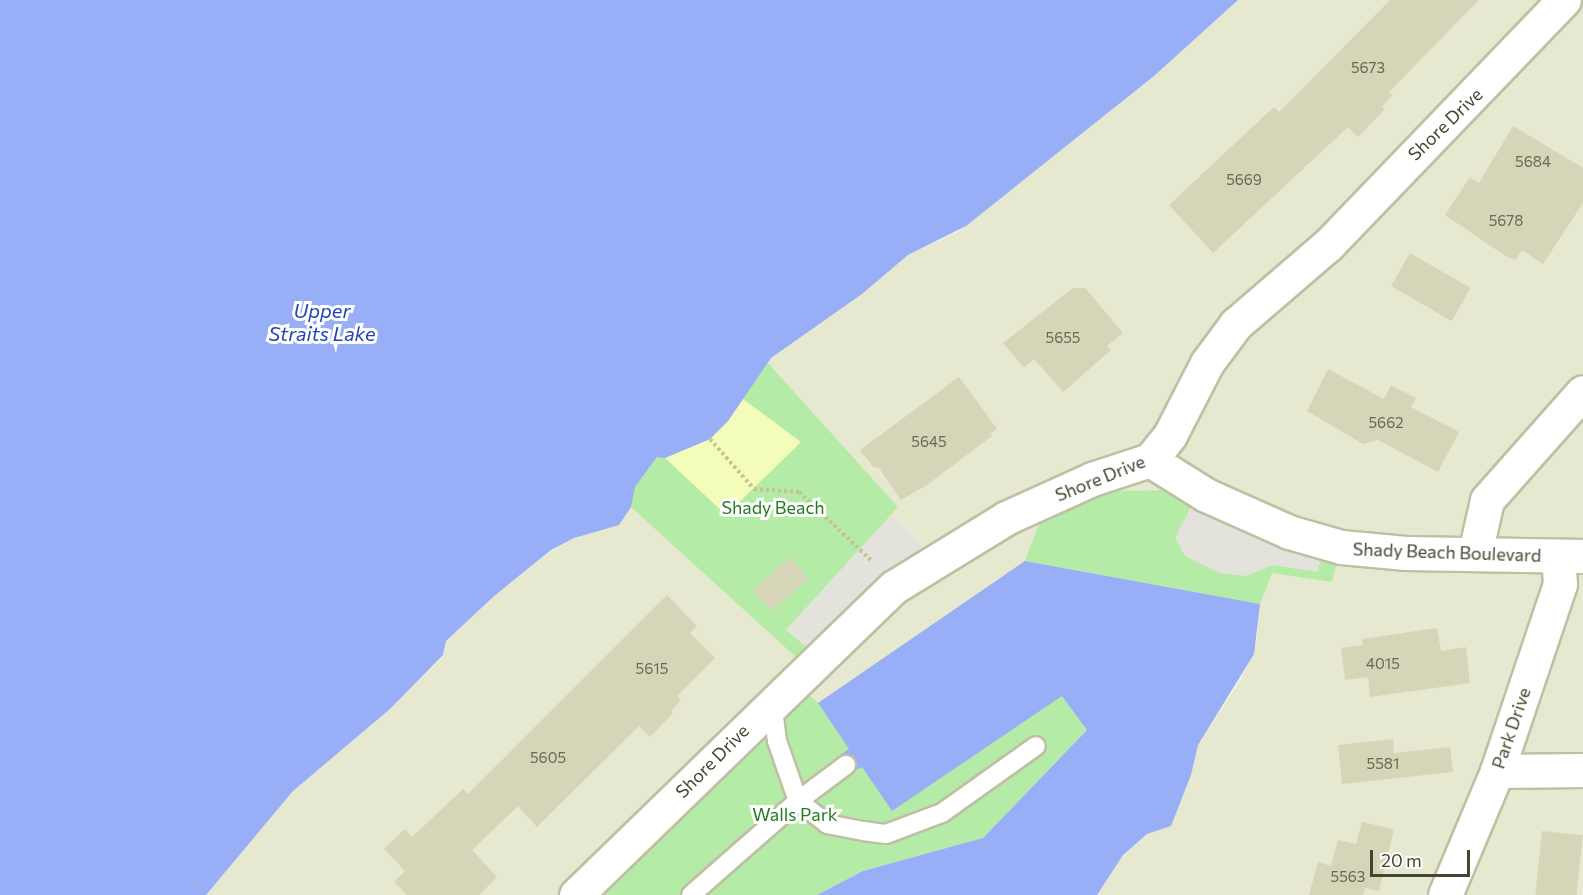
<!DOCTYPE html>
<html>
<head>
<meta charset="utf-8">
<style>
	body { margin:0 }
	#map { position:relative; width:1583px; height:895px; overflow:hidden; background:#f2f3e3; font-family:Commissioner,sans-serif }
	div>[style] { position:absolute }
	.residential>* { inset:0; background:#e7e8d0 }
	.green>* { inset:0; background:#b4eca7 }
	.sand>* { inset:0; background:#f3fdb9 }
	.parking>* { inset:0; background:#e3e3dc }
	.water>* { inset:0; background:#98aef7 }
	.building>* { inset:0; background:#d6d5b7; transform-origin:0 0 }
	.path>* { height:4px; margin-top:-2px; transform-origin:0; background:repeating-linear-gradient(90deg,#c3c394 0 3px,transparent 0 6px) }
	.roads { filter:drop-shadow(2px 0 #bfbfa4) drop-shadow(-2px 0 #bfbfa4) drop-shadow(0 2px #bfbfa4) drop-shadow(0 -2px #bfbfa4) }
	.lane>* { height:18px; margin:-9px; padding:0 9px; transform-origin:9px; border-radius:9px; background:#fff }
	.street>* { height:33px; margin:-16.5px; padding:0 16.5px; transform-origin:16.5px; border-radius:16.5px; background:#fff }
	span { translate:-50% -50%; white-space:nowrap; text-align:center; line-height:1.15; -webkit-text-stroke:6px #fff; paint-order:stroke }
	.number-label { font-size:15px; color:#6a6953 }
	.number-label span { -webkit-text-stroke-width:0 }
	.street-label { font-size:18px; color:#464532 }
	.park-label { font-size:18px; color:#237d20 }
	.water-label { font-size:20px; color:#2144bc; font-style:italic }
	.scale { position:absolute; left:1370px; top:850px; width:100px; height:27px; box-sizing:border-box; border:3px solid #464532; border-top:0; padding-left:8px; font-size:18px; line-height:21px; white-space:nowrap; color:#464532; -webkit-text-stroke:4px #fff; paint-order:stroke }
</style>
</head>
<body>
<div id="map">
	<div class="residential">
		<div style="clip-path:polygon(1238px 0,1583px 0,1583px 895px,1097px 895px,1123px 855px,1147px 834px,1171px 826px,1191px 775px,1198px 745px,1242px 678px,1257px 638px,1258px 623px,1134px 581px,1025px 561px,862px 767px,892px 810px,1062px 695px,983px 838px,863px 871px,817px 895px,206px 895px,293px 791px,390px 709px,443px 656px,446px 641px,493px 597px,551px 551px,631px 507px,728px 421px,771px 358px,862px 294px,908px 255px,956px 233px,1154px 76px)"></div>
	</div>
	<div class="green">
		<div style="clip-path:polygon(767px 362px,898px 507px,786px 630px,807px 647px,797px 658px,631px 507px,634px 487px,657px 457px,728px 421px)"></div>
		<div style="clip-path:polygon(1187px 490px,1341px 547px,1332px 582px,1272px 573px,1260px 604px,1025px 561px,1038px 526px,1096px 491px)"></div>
		<div style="clip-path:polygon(803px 689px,818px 703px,892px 810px,1062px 695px,1087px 730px,983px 838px,863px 871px,817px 895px,603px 895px)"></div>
	</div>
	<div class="sand">
		<div style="clip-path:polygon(743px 399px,801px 442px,726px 515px,665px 458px,710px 439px,728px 421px)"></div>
	</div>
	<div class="parking">
		<div style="clip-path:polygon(1199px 491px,1324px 543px,1318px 572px,1272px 565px,1247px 576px,1219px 573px,1185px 556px,1175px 538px)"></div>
		<div style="clip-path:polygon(891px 515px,926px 549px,807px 647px,786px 630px)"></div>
	</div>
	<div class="water">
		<div style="clip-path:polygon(0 0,1238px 0,1154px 76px,966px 226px,908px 255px,862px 294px,771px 358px,728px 421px,710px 439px,665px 458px,657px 457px,635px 487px,631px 507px,619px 525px,574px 538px,551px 550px,493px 597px,446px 641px,443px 655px,390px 709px,293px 791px,206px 895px,0 895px)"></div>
		<div style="clip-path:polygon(1025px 561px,1260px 604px,1254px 654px,1198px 745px,1191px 775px,1171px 826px,1147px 834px,1123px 855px,1097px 895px,817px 895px,863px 871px,983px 838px,1087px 730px,1062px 696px,892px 811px,862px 767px,851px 773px,840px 755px,849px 749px,818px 703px)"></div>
	</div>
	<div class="building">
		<div style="clip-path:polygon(1390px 0,1479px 0,1389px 92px,1393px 95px,1382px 106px,1385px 109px,1358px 137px,1348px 127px,1213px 253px,1169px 205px,1274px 107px,1279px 112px)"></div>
		<div style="clip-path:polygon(1513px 126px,1583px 168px,1583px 203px,1543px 264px,1522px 250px,1515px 260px,1504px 255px,1445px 215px,1470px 177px,1479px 183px)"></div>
		<div style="left:1410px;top:253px;width:70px;height:38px;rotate:30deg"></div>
		<div style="clip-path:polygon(1073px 288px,1085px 288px,1123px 333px,1107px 346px,1111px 350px,1063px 392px,1034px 359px,1024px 368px,1003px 343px)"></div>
		<div style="clip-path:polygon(1328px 369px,1384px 399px,1391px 385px,1416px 398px,1411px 407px,1459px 432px,1438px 472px,1378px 440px,1363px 444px,1307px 411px)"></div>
		<div style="clip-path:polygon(959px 377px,997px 429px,990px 434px,992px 436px,927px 485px,901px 500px,879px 468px,873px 467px,860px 450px)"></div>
		<div style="left:790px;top:557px;width:28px;height:50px;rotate:48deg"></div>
		<div style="clip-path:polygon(667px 595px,697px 626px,690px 633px,715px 658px,677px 696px,681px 700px,671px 711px,673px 713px,650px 737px,639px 726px,537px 827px,518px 806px,472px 850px,497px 877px,479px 895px,407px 895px,394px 882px,405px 871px,384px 849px,405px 829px,412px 837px,463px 789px,468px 794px)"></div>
		<div style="clip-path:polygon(1437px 628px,1441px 651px,1466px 647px,1470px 683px,1370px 697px,1368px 677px,1345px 680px,1341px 648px,1363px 645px,1362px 639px)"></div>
		<div style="clip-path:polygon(1393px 739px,1394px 753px,1450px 747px,1453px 772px,1342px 784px,1338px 745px)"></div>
		<div style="clip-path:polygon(1362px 822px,1394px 829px,1379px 891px,1365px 888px,1363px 895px,1309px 895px,1318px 862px,1331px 866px,1338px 840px,1356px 844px)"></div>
		<div style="left:1542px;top:831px;width:41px;height:64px;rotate:6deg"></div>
	</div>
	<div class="path">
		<div style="left:710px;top:439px;width:67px;rotate:48.7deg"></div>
		<div style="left:754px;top:489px;width:45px;rotate:3.8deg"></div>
		<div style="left:799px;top:492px;width:100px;rotate:43.4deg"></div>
	</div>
	<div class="roads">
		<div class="lane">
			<div style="left:772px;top:701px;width:40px;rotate:82.9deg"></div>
			<div style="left:777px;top:741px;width:64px;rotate:70.7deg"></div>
			<div style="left:798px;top:801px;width:37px;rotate:38deg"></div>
			<div style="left:827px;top:824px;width:38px;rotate:11deg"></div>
			<div style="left:864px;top:831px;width:22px;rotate:8deg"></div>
			<div style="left:886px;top:834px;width:60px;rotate:-20.6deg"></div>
			<div style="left:942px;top:813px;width:115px;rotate:-35.5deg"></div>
			<div style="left:691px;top:895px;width:142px;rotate:-41.3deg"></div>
			<div style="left:798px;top:801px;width:60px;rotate:-36.9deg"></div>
		</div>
		<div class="street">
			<div style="left:1150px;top:460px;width:66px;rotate:32deg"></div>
			<div style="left:1206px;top:495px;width:91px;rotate:24deg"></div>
			<div style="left:1289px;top:532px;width:54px;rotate:16.1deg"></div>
			<div style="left:1341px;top:547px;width:65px;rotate:5.3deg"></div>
			<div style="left:1406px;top:553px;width:177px;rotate:1deg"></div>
			<div style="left:1475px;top:553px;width:54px;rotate:-77.2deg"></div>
			<div style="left:1487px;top:500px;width:144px;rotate:-48.4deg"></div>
			<div style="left:1497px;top:771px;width:86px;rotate:-0.7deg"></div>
			<div style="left:576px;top:895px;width:443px;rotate:-44.1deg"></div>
			<div style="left:894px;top:587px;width:132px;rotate:-31.6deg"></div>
			<div style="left:1006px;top:518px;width:94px;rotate:-24.4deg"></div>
			<div style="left:1092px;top:479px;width:61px;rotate:-18.1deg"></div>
			<div style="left:1150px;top:460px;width:32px;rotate:-51deg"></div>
			<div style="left:1170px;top:435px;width:81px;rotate:-62.8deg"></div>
			<div style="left:1207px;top:363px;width:49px;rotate:-53.4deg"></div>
			<div style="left:1236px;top:324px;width:121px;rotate:-40.7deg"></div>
			<div style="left:1328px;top:245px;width:340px;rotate:-46.1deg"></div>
			<div style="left:1445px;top:895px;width:134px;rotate:-67.2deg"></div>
			<div style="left:1497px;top:771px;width:197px;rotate:-71.4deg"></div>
			<div style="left:1560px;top:584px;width:28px;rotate:-94deg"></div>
		</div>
	</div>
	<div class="number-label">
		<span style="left:1368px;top:68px">5673</span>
		<span style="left:1533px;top:162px">5684</span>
		<span style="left:1244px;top:180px">5669</span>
		<span style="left:1506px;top:221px">5678</span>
		<span style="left:1063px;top:338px">5655</span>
		<span style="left:1386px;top:423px">5662</span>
		<span style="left:929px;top:442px">5645</span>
		<span style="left:1383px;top:664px">4015</span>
		<span style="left:652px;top:669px">5615</span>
		<span style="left:548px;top:758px">5605</span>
		<span style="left:1383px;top:764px">5581</span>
		<span style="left:1348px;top:877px">5563</span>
	</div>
	<div class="street-label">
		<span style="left:1445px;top:124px;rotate:-44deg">Shore Drive</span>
		<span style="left:1100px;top:478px;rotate:-22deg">Shore Drive</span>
		<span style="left:1447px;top:552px;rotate:2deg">Shady Beach Boulevard</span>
		<span style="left:1511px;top:728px;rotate:-71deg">Park Drive</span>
		<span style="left:712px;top:761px;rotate:-45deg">Shore Drive</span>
	</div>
	<div class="park-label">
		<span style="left:773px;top:507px">Shady Beach</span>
		<span style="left:795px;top:814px">Walls Park</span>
	</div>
	<div class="water-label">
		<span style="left:322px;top:322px">Upper<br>Straits Lake</span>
	</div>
	<div class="scale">20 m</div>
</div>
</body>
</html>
